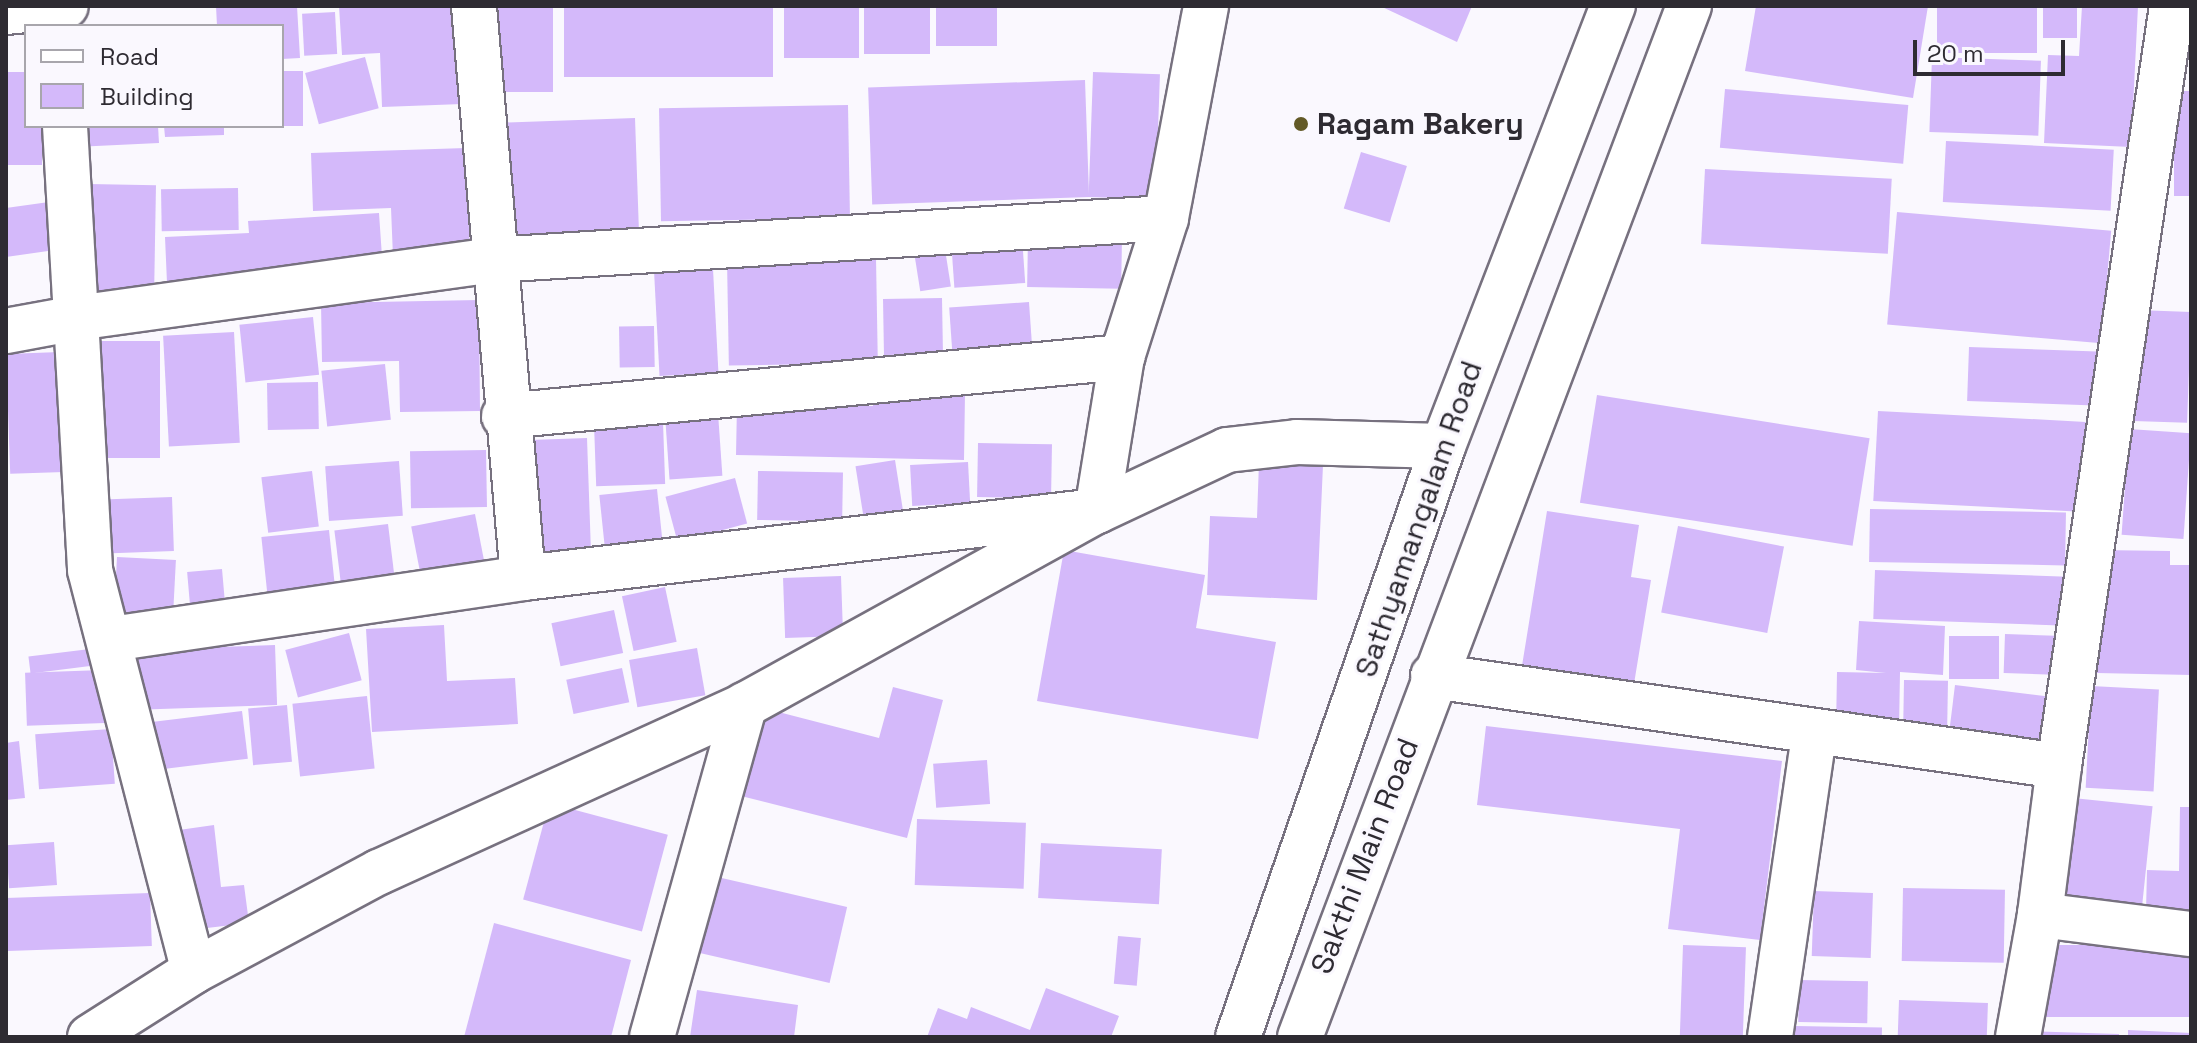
<!DOCTYPE html>
<html>
<head>
<meta charset="utf-8">
<style>
	body { margin:0 }
	#map { position:relative; width:2197px; height:1043px; overflow:hidden; background:#faf8fe; font-family:"Space Grotesk",sans-serif }
	div>[style] { position:absolute }
	.building>* { inset:0; background:#d4b9fa; transform-origin:0 0 }
	.roads { filter:drop-shadow(2px 0 #77717f) drop-shadow(-2px 0 #77717f) drop-shadow(0 2px #77717f) drop-shadow(0 -2px #77717f) }
	.minor>* { height:44px; margin:-22px; padding:0 22px; transform-origin:22px; border-radius:22px; background:#fff }
	.tertiary>* { height:44px; margin:-22px; padding:0 22px; transform-origin:22px; border-radius:22px; background:#fff }
	.trunk>* { height:44px; margin:-22px; padding:0 22px; transform-origin:22px; border-radius:22px; background:#fff }
	.dots>* { width:22px; height:22px; translate:-50% -50%; box-sizing:border-box; border:4px solid #faf8fe; border-radius:50% }
	span { translate:-50% -50%; white-space:nowrap; text-align:center; line-height:1.15; -webkit-text-stroke:6px #faf8fe; paint-order:stroke }
	.poi-label { font-size:30px; color:#2e2b32; font-weight:700 }
	.left { translate:0 -50%; text-align:left }
	.street-label { font-size:30px; color:#2e2b32 }
	.frame { position:absolute; inset:0; border:8px solid #2e2b32; pointer-events:none }
	.legend { position:absolute; left:24px; top:24px; width:260px; height:104px; box-sizing:border-box; background:#faf8fe; border:2px solid #a8a6ac; margin:0; padding:10px 14px; list-style:none; font-size:24px; color:#2e2b32 }
	.legend li { display:flex; align-items:center; gap:16px; height:40px }
	.legend b { width:40px; border:2px solid #a8a6ac }
	.scale { position:absolute; left:1913px; top:40px; width:152px; height:36px; box-sizing:border-box; border:4px solid #2e2b32; border-top:0; padding-left:10px; font-size:24px; line-height:28px; white-space:nowrap; color:#2e2b32; -webkit-text-stroke:6px #faf8fe; paint-order:stroke }
</style>
</head>
<body>
<div id="map">
	<div class="building">
		<div style="clip-path:polygon(216px 6px,297px 6px,300px 58px,282px 59px,282px 26px,217px 26px)"></div>
		<div style="clip-path:polygon(339px 6px,457px 6px,462px 104px,382px 107px,380px 53px,342px 55px)"></div>
		<div style="left:492px;top:6px;width:61px;height:86px"></div>
		<div style="left:564px;top:6px;width:209px;height:71px"></div>
		<div style="left:784px;top:6px;width:75px;height:52px"></div>
		<div style="left:864px;top:6px;width:66px;height:48px"></div>
		<div style="left:936px;top:6px;width:61px;height:40px"></div>
		<div style="clip-path:polygon(1380px 6px,1472px 6px,1457px 42px)"></div>
		<div style="clip-path:polygon(1756px 6px,1928px 6px,1913px 98px,1745px 71px)"></div>
		<div style="left:1937px;top:6px;width:100px;height:47px"></div>
		<div style="left:2043px;top:6px;width:34px;height:32px"></div>
		<div style="clip-path:polygon(2082px 6px,2138px 6px,2131px 147px,2044px 143px,2048px 55px,2079px 56px)"></div>
		<div style="left:335px;top:12px;width:42px;height:33px;rotate:87deg"></div>
		<div style="left:365px;top:57px;width:53px;height:62px;rotate:75deg"></div>
		<div style="left:1932px;top:57px;width:109px;height:75px;rotate:2deg"></div>
		<div style="left:282px;top:71px;width:21px;height:55px"></div>
		<div style="clip-path:polygon(6px 72px,26px 72px,26px 126px,42px 126px,42px 165px,6px 165px)"></div>
		<div style="left:1093px;top:72px;width:67px;height:125px;rotate:2deg"></div>
		<div style="left:1085px;top:80px;width:117px;height:217px;rotate:88deg"></div>
		<div style="left:1725px;top:89px;width:184px;height:59px;rotate:5deg"></div>
		<div style="left:2174px;top:91px;width:17px;height:105px"></div>
		<div style="left:848px;top:105px;width:113px;height:189px;rotate:89deg"></div>
		<div style="left:635px;top:118px;width:116px;height:138px;rotate:88deg"></div>
		<div style="clip-path:polygon(75px 126px,158px 126px,159px 143px,75px 147px)"></div>
		<div style="clip-path:polygon(164px 126px,224px 126px,224px 135px,165px 137px)"></div>
		<div style="left:1946px;top:141px;width:168px;height:61px;rotate:3deg"></div>
		<div style="clip-path:polygon(466px 148px,470px 255px,393px 257px,391px 208px,313px 211px,311px 153px)"></div>
		<div style="left:1361px;top:152px;width:48px;height:59px;rotate:17deg"></div>
		<div style="left:1705px;top:169px;width:187px;height:75px;rotate:3deg"></div>
		<div style="left:89px;top:184px;width:67px;height:119px;rotate:1deg"></div>
		<div style="left:238px;top:188px;width:42px;height:77px;rotate:89deg"></div>
		<div style="clip-path:polygon(49px 202px,55px 250px,6px 257px,6px 208px)"></div>
		<div style="left:1897px;top:212px;width:215px;height:113px;rotate:5deg"></div>
		<div style="clip-path:polygon(379px 213px,383px 271px,167px 283px,165px 237px,249px 233px,248px 221px)"></div>
		<div style="left:1022px;top:237px;width:46px;height:71px;rotate:86deg"></div>
		<div style="left:1028px;top:237px;width:94px;height:50px;rotate:1deg"></div>
		<div style="left:944px;top:243px;width:44px;height:31px;rotate:81deg"></div>
		<div style="left:876px;top:258px;width:105px;height:149px;rotate:89deg"></div>
		<div style="left:713px;top:269px;width:104px;height:59px;rotate:87deg"></div>
		<div style="left:942px;top:298px;width:56px;height:59px;rotate:89deg"></div>
		<div style="clip-path:polygon(479px 300px,480px 411px,400px 412px,399px 361px,322px 362px,321px 303px)"></div>
		<div style="left:1029px;top:302px;width:49px;height:80px;rotate:86deg"></div>
		<div style="left:2137px;top:310px;width:54px;height:111px;rotate:2deg"></div>
		<div style="left:313px;top:317px;width:58px;height:74px;rotate:84deg"></div>
		<div style="left:654px;top:326px;width:41px;height:35px;rotate:89deg"></div>
		<div style="left:234px;top:332px;width:111px;height:71px;rotate:87deg"></div>
		<div style="left:94px;top:341px;width:66px;height:117px"></div>
		<div style="left:1969px;top:347px;width:128px;height:54px;rotate:2deg"></div>
		<div style="left:60px;top:352px;width:120px;height:54px;rotate:88deg"></div>
		<div style="left:385px;top:364px;width:56px;height:64px;rotate:84deg"></div>
		<div style="left:318px;top:382px;width:47px;height:51px;rotate:89deg"></div>
		<div style="clip-path:polygon(873px 393px,965px 394px,964px 460px,736px 455px,737px 404px,873px 406px)"></div>
		<div style="left:1597px;top:395px;width:276px;height:109px;rotate:9deg"></div>
		<div style="left:1878px;top:411px;width:208px;height:90px;rotate:3deg"></div>
		<div style="left:718px;top:413px;width:63px;height:53px;rotate:86deg"></div>
		<div style="left:663px;top:422px;width:62px;height:69px;rotate:88deg"></div>
		<div style="left:2129px;top:429px;width:62px;height:106px;rotate:4deg"></div>
		<div style="left:587px;top:438px;width:121px;height:64px;rotate:88deg"></div>
		<div style="left:978px;top:443px;width:74px;height:54px;rotate:1deg"></div>
		<div style="left:486px;top:450px;width:57px;height:76px;rotate:89deg"></div>
		<div style="left:895px;top:460px;width:53px;height:40px;rotate:81deg"></div>
		<div style="left:399px;top:461px;width:55px;height:74px;rotate:86deg"></div>
		<div style="left:968px;top:462px;width:41px;height:58px;rotate:87deg"></div>
		<div style="clip-path:polygon(1259px 462px,1323px 465px,1317px 600px,1207px 595px,1210px 516px,1257px 518px)"></div>
		<div style="left:312px;top:471px;width:56px;height:51px;rotate:83deg"></div>
		<div style="left:758px;top:471px;width:85px;height:49px;rotate:1deg"></div>
		<div style="left:735px;top:478px;width:47px;height:72px;rotate:75deg"></div>
		<div style="left:657px;top:489px;width:59px;height:58px;rotate:84deg"></div>
		<div style="left:172px;top:497px;width:54px;height:69px;rotate:88deg"></div>
		<div style="left:1870px;top:509px;width:196px;height:53px;rotate:1deg"></div>
		<div style="clip-path:polygon(1547px 511px,1639px 525px,1631px 577px,1651px 580px,1633px 690px,1521px 672px)"></div>
		<div style="left:475px;top:514px;width:53px;height:65px;rotate:79deg"></div>
		<div style="left:388px;top:524px;width:57px;height:54px;rotate:83deg"></div>
		<div style="left:1678px;top:526px;width:108px;height:88px;rotate:11deg"></div>
		<div style="left:329px;top:530px;width:62px;height:68px;rotate:84deg"></div>
		<div style="clip-path:polygon(1064px 550px,1205px 575px,1196px 628px,1276px 642px,1258px 739px,1037px 701px)"></div>
		<div style="clip-path:polygon(2099px 550px,2170px 551px,2170px 565px,2191px 565px,2191px 675px,2097px 673px)"></div>
		<div style="left:117px;top:557px;width:59px;height:57px;rotate:3deg"></div>
		<div style="left:222px;top:569px;width:38px;height:35px;rotate:85deg"></div>
		<div style="left:1875px;top:570px;width:193px;height:49px;rotate:2deg"></div>
		<div style="left:841px;top:576px;width:60px;height:58px;rotate:88deg"></div>
		<div style="left:665px;top:587px;width:56px;height:44px;rotate:78deg"></div>
		<div style="left:614px;top:610px;width:44px;height:64px;rotate:78deg"></div>
		<div style="clip-path:polygon(1859px 621px,1945px 626px,1943px 675px,1900px 672px,1899px 731px,1836px 729px,1837px 672px,1886px 673px,1856px 670px)"></div>
		<div style="clip-path:polygon(444px 625px,447px 681px,515px 678px,518px 724px,372px 732px,366px 629px)"></div>
		<div style="left:349px;top:633px;width:49px;height:66px;rotate:75deg"></div>
		<div style="left:2005px;top:634px;width:58px;height:39px;rotate:2deg"></div>
		<div style="left:1949px;top:636px;width:50px;height:43px"></div>
		<div style="left:275px;top:645px;width:60px;height:139px;rotate:88deg"></div>
		<div style="left:697px;top:648px;width:48px;height:69px;rotate:80deg"></div>
		<div style="left:90px;top:649px;width:17px;height:62px;rotate:83deg"></div>
		<div style="left:622px;top:668px;width:35px;height:57px;rotate:78deg"></div>
		<div style="left:103px;top:670px;width:53px;height:78px;rotate:88deg"></div>
		<div style="left:1904px;top:680px;width:44px;height:56px;rotate:1deg"></div>
		<div style="left:1955px;top:685px;width:96px;height:56px;rotate:7deg"></div>
		<div style="left:2091px;top:686px;width:68px;height:102px;rotate:3deg"></div>
		<div style="clip-path:polygon(893px 687px,943px 700px,907px 838px,741px 796px,763px 708px,879px 738px)"></div>
		<div style="left:367px;top:696px;width:73px;height:75px;rotate:84deg"></div>
		<div style="left:287px;top:705px;width:57px;height:39px;rotate:85deg"></div>
		<div style="left:242px;top:711px;width:48px;height:93px;rotate:83deg"></div>
		<div style="clip-path:polygon(1486px 726px,1782px 761px,1760px 940px,1668px 929px,1680px 829px,1477px 805px)"></div>
		<div style="left:111px;top:729px;width:55px;height:76px;rotate:86deg"></div>
		<div style="clip-path:polygon(19px 741px,25px 798px,6px 800px,6px 743px)"></div>
		<div style="left:987px;top:760px;width:44px;height:54px;rotate:86deg"></div>
		<div style="left:2073px;top:798px;width:80px;height:106px;rotate:6deg"></div>
		<div style="left:549px;top:803px;width:123px;height:100px;rotate:15deg"></div>
		<div style="clip-path:polygon(2180px 807px,2191px 807px,2191px 912px,2146px 911px,2147px 870px,2179px 871px)"></div>
		<div style="left:917px;top:819px;width:109px;height:66px;rotate:2deg"></div>
		<div style="clip-path:polygon(214px 825px,221px 887px,244px 885px,249px 923px,190px 930px,179px 830px)"></div>
		<div style="left:54px;top:842px;width:43px;height:48px;rotate:86deg"></div>
		<div style="left:1041px;top:843px;width:121px;height:55px;rotate:3deg"></div>
		<div style="left:700px;top:873px;width:151px;height:78px;rotate:13deg"></div>
		<div style="left:1903px;top:888px;width:102px;height:73px;rotate:1deg"></div>
		<div style="left:1814px;top:891px;width:59px;height:65px;rotate:2deg"></div>
		<div style="left:150px;top:893px;width:53px;height:144px;rotate:88deg"></div>
		<div style="clip-path:polygon(494px 923px,631px 960px,611px 1037px,464px 1037px)"></div>
		<div style="left:1118px;top:936px;width:23px;height:48px;rotate:5deg"></div>
		<div style="left:1683px;top:945px;width:63px;height:91px;rotate:2deg"></div>
		<div style="left:2191px;top:945px;width:72px;height:157px;rotate:90deg"></div>
		<div style="left:1799px;top:980px;width:69px;height:42px;rotate:1deg"></div>
		<div style="clip-path:polygon(1046px 988px,1119px 1016px,1111px 1037px,927px 1037px,938px 1008px,967px 1019px,971px 1007px,1030px 1030px)"></div>
		<div style="clip-path:polygon(697px 990px,798px 1005px,794px 1037px,690px 1037px)"></div>
		<div style="left:1899px;top:1000px;width:89px;height:37px;rotate:2deg"></div>
		<div style="left:1795px;top:1026px;width:87px;height:11px;rotate:1deg"></div>
		<div style="clip-path:polygon(2128px 1030px,2191px 1033px,2191px 1037px,2128px 1037px)"></div>
		<div style="clip-path:polygon(2025px 1031px,2119px 1034px,2119px 1037px,2025px 1037px)"></div>
	</div>
	<div class="roads">
		<div class="minor">
			<div style="left:6px;top:12px;width:60px;rotate:-5.7deg"></div>
			<div style="left:65px;top:126px;width:192px;rotate:86.7deg"></div>
			<div style="left:76px;top:318px;width:421px;rotate:-7.9deg"></div>
			<div style="left:493px;top:260px;width:674px;rotate:-3.57deg"></div>
			<div style="left:6px;top:331px;width:71px;rotate:-10.5deg"></div>
			<div style="left:76px;top:318px;width:252px;rotate:86.8deg"></div>
			<div style="left:90px;top:570px;width:414px;rotate:75.5deg"></div>
			<div style="left:504px;top:416px;width:621px;rotate:-5.45deg"></div>
			<div style="left:523px;top:578px;width:578px;rotate:-6.66deg"></div>
			<div style="left:1097px;top:511px;width:156px;rotate:-80.8deg"></div>
			<div style="left:1122px;top:357px;width:146px;rotate:-72.4deg"></div>
			<div style="left:1166px;top:218px;width:216px;rotate:-79.3deg"></div>
			<div style="left:111px;top:639px;width:416px;rotate:-8.4deg"></div>
			<div style="left:523px;top:578px;width:574px;rotate:-94.9deg"></div>
			<div style="left:1433px;top:676px;width:632px;rotate:8.18deg"></div>
			<div style="left:2059px;top:766px;width:150px;rotate:97.3deg"></div>
			<div style="left:2040px;top:915px;width:152px;rotate:7.2deg"></div>
			<div style="left:2059px;top:766px;width:768px;rotate:-81.54deg"></div>
			<div style="left:652px;top:1037px;width:345px;rotate:-74.4deg"></div>
			<div style="left:1770px;top:1037px;width:305px;rotate:-81.7deg"></div>
			<div style="left:2018px;top:1037px;width:124px;rotate:-79.8deg"></div>
		</div>
		<div class="tertiary">
			<div style="left:90px;top:1037px;width:123px;rotate:-32.4deg"></div>
			<div style="left:194px;top:971px;width:210px;rotate:-28.2deg"></div>
			<div style="left:379px;top:872px;width:402px;rotate:-24.5deg"></div>
			<div style="left:745px;top:705px;width:402px;rotate:-28.9deg"></div>
			<div style="left:1097px;top:511px;width:144px;rotate:-25.1deg"></div>
			<div style="left:1227px;top:450px;width:70px;rotate:-6.5deg"></div>
			<div style="left:1297px;top:442px;width:146px;rotate:1.6deg"></div>
		</div>
		<div class="trunk">
			<div style="left:1238px;top:1037px;width:626px;rotate:-70.87deg"></div>
			<div style="left:1443px;top:446px;width:472px;rotate:-68.9deg"></div>
			<div style="left:1300px;top:1037px;width:1102px;rotate:-69.33deg"></div>
		</div>
	</div>
	<div class="dots">
		<div style="left:1301px;top:124px;background:#625926"></div>
	</div>
	<div class="poi-label">
		<span class="left" style="left:1317px;top:124px">Ragam Bakery</span>
	</div>
	<div class="street-label">
		<span style="left:1419px;top:519px;rotate:-71deg">Sathyamangalam Road</span>
		<span style="left:1365px;top:856px;rotate:-69deg">Sakthi Main Road</span>
	</div>
	<div class="frame"></div>
	<ul class="legend">
	<li><b style="height:10px;background:#fff"></b>Road</li>
	<li><b style="height:22px;background:#d4b9fa"></b>Building</li>
	</ul>
	<div class="scale">20 m</div>
</div>
</body>
</html>
